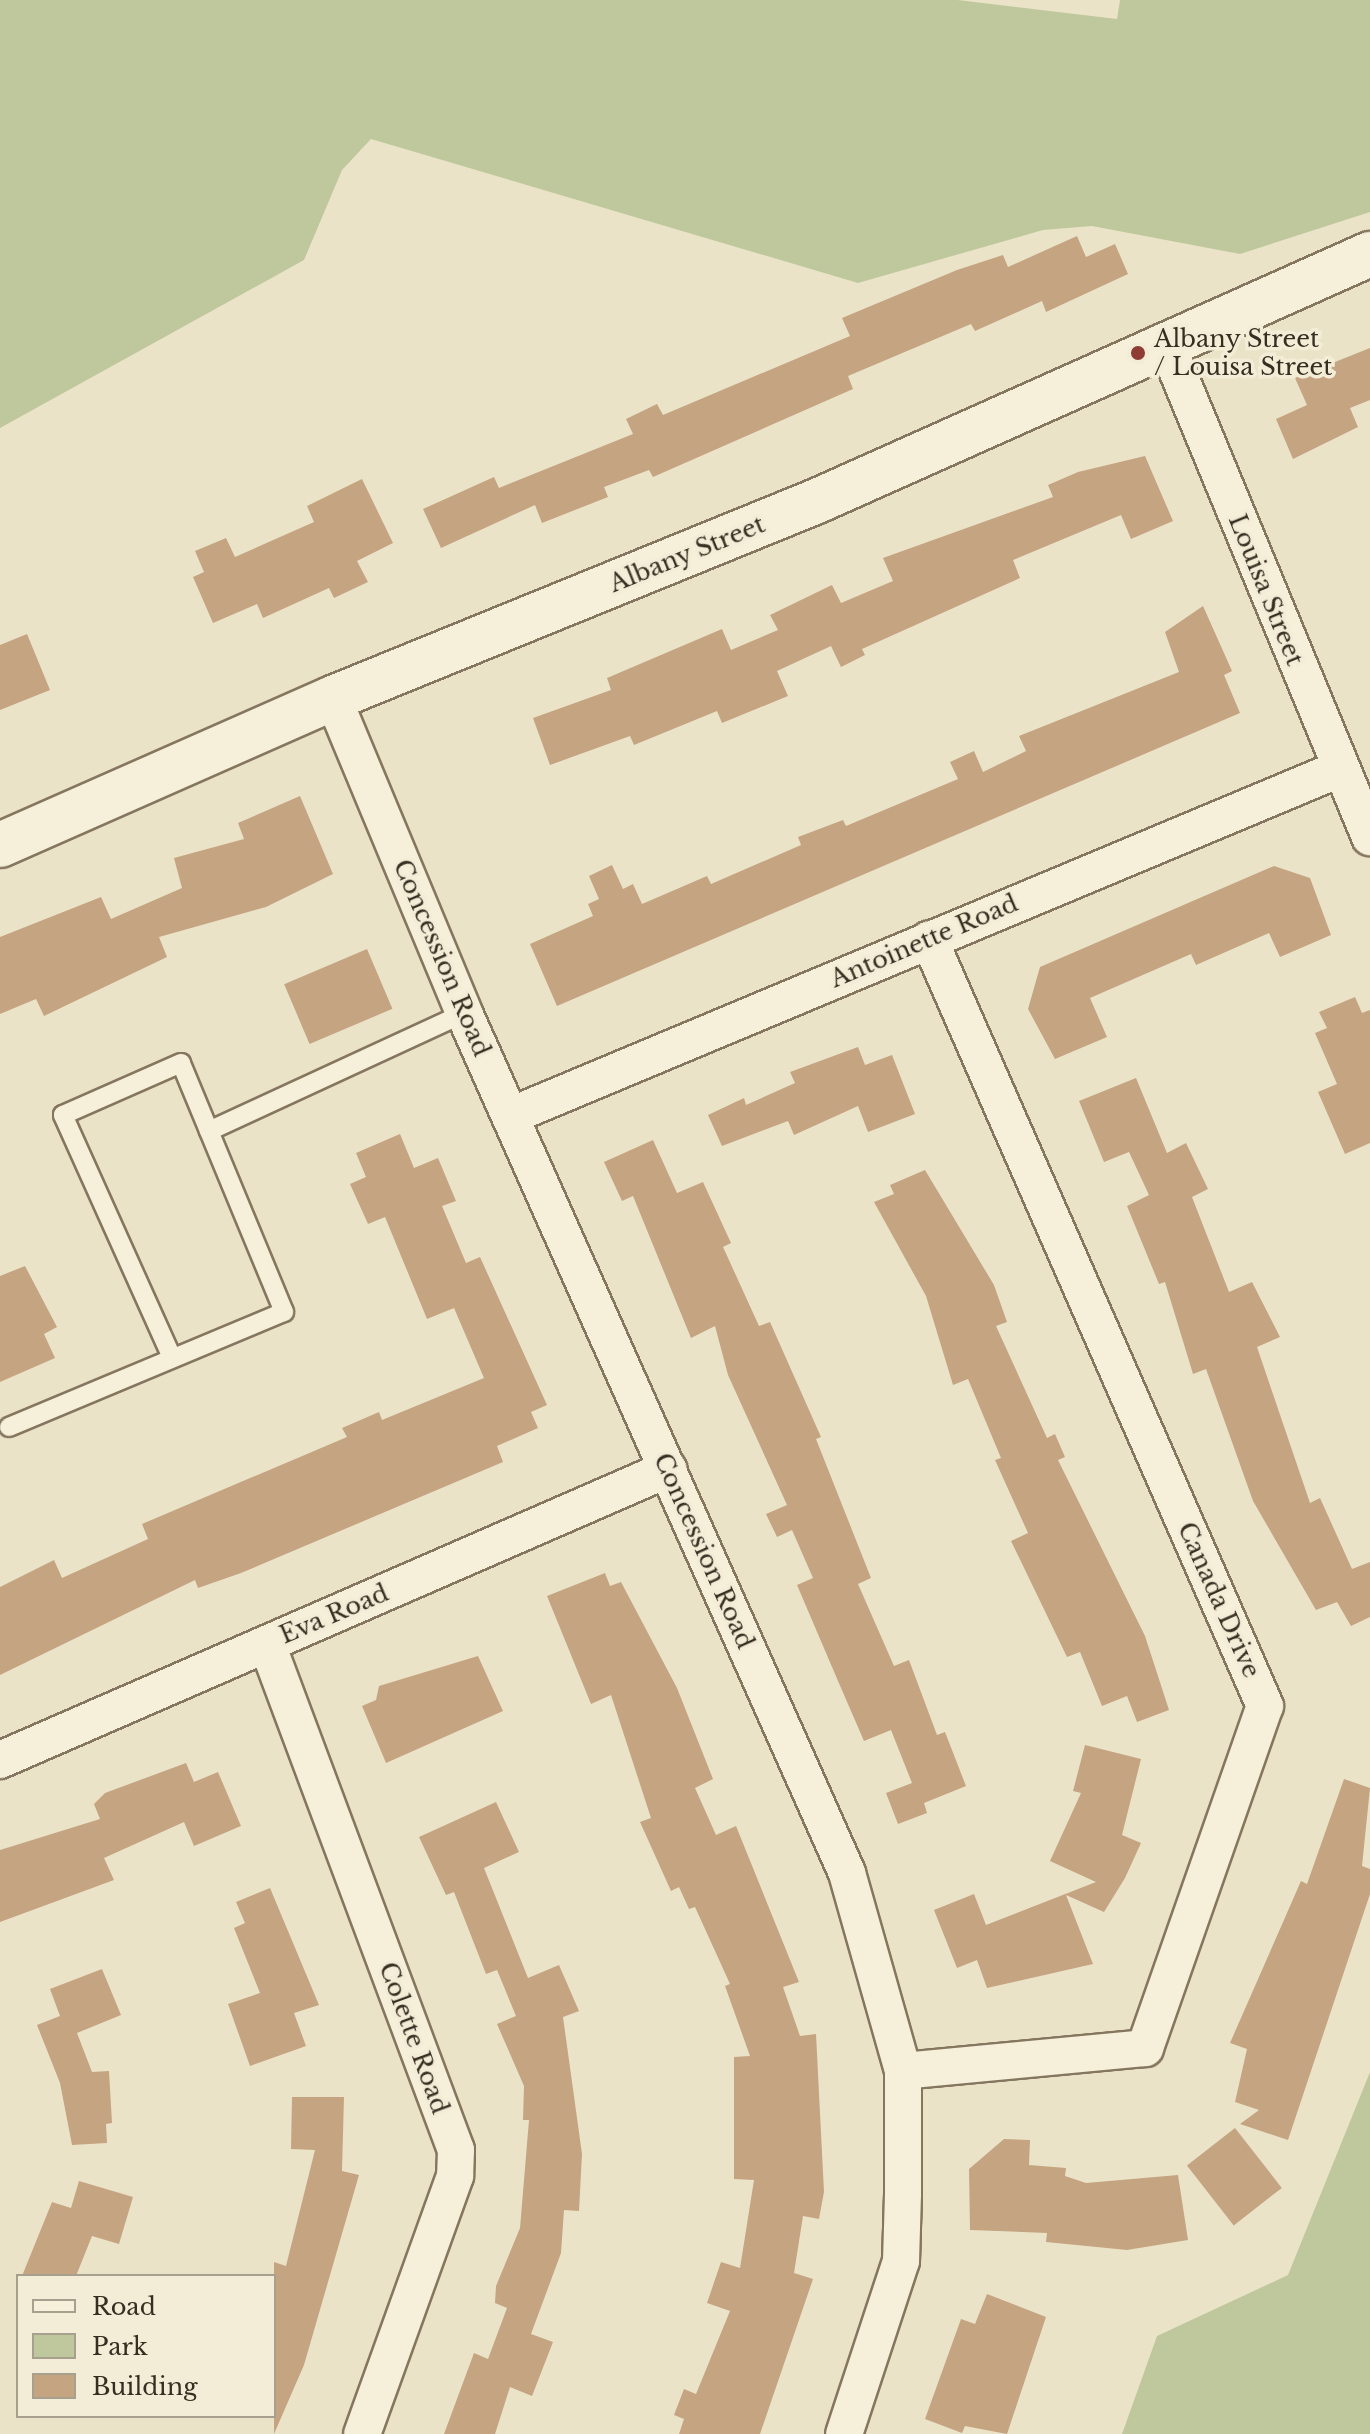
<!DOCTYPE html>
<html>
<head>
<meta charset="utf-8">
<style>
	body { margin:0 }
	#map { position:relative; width:1370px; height:2434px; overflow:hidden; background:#ebe3c8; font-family:"Libre Baskerville",serif }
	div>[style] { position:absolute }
	.green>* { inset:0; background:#bfc89d }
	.building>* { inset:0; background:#c5a481; transform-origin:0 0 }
	.roads { filter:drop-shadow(2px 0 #85765f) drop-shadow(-2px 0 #85765f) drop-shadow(0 2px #85765f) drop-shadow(0 -2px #85765f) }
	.service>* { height:18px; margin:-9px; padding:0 9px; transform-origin:9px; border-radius:9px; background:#f6f0da }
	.minor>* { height:36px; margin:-18px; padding:0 18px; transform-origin:18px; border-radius:18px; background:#f6f0da }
	.tertiary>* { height:44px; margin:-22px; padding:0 22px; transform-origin:22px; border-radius:22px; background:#f6f0da }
	.dots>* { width:22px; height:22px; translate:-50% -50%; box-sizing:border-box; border:4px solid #f3edd7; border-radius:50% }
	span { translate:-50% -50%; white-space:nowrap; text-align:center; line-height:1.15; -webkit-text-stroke:7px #f3edd7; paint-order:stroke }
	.poi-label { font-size:24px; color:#372d21 }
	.left { translate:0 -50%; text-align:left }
	.street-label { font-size:24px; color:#372d21 }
	.legend { position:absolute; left:16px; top:2274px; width:260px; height:144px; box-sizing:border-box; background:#f3edd7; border:2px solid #a8a08e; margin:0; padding:10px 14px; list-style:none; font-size:24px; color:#372d21 }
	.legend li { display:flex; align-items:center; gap:16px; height:40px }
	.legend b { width:40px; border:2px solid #a8a08e }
</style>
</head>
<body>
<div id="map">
	<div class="green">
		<div style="clip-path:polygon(0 0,958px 0,1117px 19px,1120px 0,1370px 0,1370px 212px,1240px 254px,1092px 226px,1043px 230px,858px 283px,371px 139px,342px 170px,304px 260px,0 428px)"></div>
		<div style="clip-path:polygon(1370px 2072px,1370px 2434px,1122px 2434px,1157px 2336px,1288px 2275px)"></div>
	</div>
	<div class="building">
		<div style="clip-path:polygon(1077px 236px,1086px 257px,1115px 244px,1128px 274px,1046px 312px,1042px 301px,975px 331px,971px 324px,848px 376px,853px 389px,653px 477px,649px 470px,604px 487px,608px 497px,542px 523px,535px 505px,441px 548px,423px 509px,494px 477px,499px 488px,633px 434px,626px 419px,657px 404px,663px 415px,850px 336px,842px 318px,957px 270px,1003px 255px,1008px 267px)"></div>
		<div style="clip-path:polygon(1370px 348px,1370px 400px,1350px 408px,1358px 427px,1293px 459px,1276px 419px,1307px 405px,1295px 378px)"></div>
		<div style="clip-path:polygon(1145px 456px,1173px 521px,1131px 539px,1121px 515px,1013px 560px,1020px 578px,862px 649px,865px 655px,841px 667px,831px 646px,777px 671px,788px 696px,722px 723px,717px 711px,634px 745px,630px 736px,550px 765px,533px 718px,611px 690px,607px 678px,722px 629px,731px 650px,778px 630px,770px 615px,832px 585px,841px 603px,893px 581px,883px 558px,1053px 497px,1048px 485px,1078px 472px)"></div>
		<div style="clip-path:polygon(362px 479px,393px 543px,357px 561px,368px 582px,334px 598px,329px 588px,263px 618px,257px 604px,213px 623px,193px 577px,204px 572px,195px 551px,226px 538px,235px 557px,314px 522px,307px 506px)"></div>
		<div style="clip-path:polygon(1203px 606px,1232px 671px,1224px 675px,1240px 713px,557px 1006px,530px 944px,593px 916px,588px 904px,599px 899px,589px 876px,612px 865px,623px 889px,633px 884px,642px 904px,707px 876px,711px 884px,801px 845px,798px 837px,843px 820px,846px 826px,958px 779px,950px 762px,974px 751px,983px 772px,1026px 751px,1019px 736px,1179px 672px,1165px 632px)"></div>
		<div style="clip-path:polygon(27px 634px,50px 690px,0 710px,0 645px)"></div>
		<div style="clip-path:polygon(300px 796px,333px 874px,266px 907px,159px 937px,167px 957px,44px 1016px,36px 999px,0 1014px,0 937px,101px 897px,111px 919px,182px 888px,174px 858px,244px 839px,238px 823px)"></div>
		<div style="clip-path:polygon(1274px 866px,1310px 878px,1331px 935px,1280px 957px,1269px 933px,1196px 965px,1191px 954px,1090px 998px,1107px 1037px,1055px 1059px,1028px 1009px,1040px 967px)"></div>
		<div style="left:367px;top:949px;width:65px;height:90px;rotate:67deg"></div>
		<div style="clip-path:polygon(1355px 997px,1362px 1013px,1370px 1010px,1370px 1143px,1345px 1154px,1318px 1092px,1337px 1084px,1315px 1033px,1327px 1028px,1319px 1012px)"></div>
		<div style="clip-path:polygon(858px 1047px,865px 1065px,892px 1055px,915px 1114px,868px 1132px,858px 1106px,794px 1135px,788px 1121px,722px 1146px,708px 1115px,744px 1098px,746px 1105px,795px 1083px,790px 1072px)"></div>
		<div style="clip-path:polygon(1136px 1078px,1167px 1153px,1186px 1143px,1208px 1189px,1192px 1197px,1229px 1292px,1252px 1282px,1280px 1337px,1257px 1347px,1310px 1503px,1320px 1498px,1352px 1569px,1370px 1562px,1370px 1617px,1351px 1626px,1337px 1602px,1316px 1610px,1253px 1501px,1206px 1369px,1193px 1374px,1165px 1282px,1159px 1284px,1127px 1206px,1149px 1195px,1129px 1152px,1104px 1162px,1079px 1101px)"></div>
		<div style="clip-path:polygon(400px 1134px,414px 1168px,438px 1158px,456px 1201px,442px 1206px,466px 1263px,480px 1257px,547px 1405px,531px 1412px,538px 1428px,497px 1446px,503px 1462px,241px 1573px,198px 1588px,195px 1580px,0 1675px,0 1587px,54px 1560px,62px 1578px,148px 1539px,142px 1524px,347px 1437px,342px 1428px,379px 1412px,382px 1420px,484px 1378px,454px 1308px,427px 1319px,385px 1217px,368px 1224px,350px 1184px,366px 1177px,356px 1153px)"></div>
		<div style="clip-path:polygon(653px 1140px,677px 1193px,703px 1182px,731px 1243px,723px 1247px,759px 1326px,770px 1322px,821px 1437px,816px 1439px,871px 1578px,858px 1584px,894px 1666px,909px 1660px,937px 1735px,945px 1732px,966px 1786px,924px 1803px,927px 1813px,898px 1824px,886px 1793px,912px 1783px,891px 1730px,864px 1741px,838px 1681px,797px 1585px,813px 1578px,792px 1530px,777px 1537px,766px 1514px,787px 1505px,728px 1375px,715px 1326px,691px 1338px,633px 1196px,622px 1201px,604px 1162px)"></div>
		<div style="clip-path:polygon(925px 1170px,994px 1285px,1007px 1322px,996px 1326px,1047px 1438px,1055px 1434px,1065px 1457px,1058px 1460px,1145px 1636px,1169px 1710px,1137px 1722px,1127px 1696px,1102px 1706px,1080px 1652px,1067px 1657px,1011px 1541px,1028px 1533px,995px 1460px,1001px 1458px,968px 1379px,953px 1385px,926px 1296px,874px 1202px,894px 1194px,890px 1185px)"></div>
		<div style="clip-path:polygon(25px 1266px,57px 1327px,44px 1334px,55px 1358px,0 1382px,0 1276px)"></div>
		<div style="clip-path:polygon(605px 1573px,610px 1586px,621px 1582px,677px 1688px,713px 1779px,695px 1788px,716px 1835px,736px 1826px,799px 1982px,783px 1987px,800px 2036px,816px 2034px,824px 2192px,819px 2219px,803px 2216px,794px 2273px,813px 2279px,760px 2434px,679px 2434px,684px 2419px,674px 2415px,684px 2389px,696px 2394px,730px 2311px,707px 2303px,721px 2262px,740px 2268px,754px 2180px,734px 2179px,734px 2057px,750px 2056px,725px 1986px,730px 1984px,695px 1907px,689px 1909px,679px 1887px,671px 1891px,640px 1822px,651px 1818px,611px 1695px,591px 1704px,547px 1596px)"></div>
		<div style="clip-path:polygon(478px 1656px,503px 1711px,386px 1763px,362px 1706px,376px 1700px,379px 1686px)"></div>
		<div style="clip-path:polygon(1085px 1745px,1141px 1759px,1122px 1835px,1141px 1843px,1125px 1878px,1104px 1912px,1066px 1895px,1093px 1964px,987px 1988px,977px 1960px,957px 1968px,934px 1910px,974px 1894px,986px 1925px,1096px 1882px,1050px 1861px,1081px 1793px,1073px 1791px)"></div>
		<div style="clip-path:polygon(186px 1763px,194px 1782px,218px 1772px,241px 1826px,194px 1846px,184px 1822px,104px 1858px,114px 1880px,0 1922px,0 1850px,100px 1819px,94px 1804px,105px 1793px)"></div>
		<div style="clip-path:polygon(1344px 1779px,1370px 1788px,1362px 1866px,1370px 1869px,1370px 1894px,1288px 2140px,1240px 2124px,1259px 2110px,1235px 2102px,1247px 2049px,1230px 2043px,1301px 1881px,1307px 1884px)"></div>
		<div style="clip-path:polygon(496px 1802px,519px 1852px,484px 1868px,528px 1978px,559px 1965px,579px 2011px,563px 2017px,582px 2154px,579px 2211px,564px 2210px,561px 2253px,531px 2334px,553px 2342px,532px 2396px,510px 2387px,495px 2434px,444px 2434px,474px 2353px,488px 2359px,507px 2308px,495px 2303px,496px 2286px,520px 2228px,529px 2120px,523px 2120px,524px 2086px,497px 2024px,516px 2016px,497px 1970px,486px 1974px,454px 1892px,446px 1895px,419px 1837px)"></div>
		<div style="clip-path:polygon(270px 1888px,319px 2005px,294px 2013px,306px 2046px,250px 2066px,228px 2004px,260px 1993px,234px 1928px,245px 1923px,236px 1902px)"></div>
		<div style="clip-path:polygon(102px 1969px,121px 2015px,77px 2033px,92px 2072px,109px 2071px,112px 2123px,106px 2124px,107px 2143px,72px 2145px,60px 2083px,37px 2025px,60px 2016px,50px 1989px)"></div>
		<div style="clip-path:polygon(292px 2097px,344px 2097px,342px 2171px,359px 2175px,304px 2365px,274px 2434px,274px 2262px,286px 2266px,315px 2150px,291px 2149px)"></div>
		<div style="left:1235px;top:2128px;width:76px;height:61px;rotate:52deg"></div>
		<div style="clip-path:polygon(1004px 2139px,1030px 2140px,1029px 2165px,1066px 2168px,1065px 2176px,1086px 2183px,1178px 2175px,1188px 2240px,1127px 2250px,1046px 2242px,1047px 2233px,970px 2230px,969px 2169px)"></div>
		<div style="clip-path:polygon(79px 2181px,133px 2197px,119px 2244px,92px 2236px,76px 2276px,22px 2276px,52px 2202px,71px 2208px)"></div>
		<div style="clip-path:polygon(987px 2294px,1046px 2317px,1007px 2434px,965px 2426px,962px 2433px,925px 2419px,961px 2319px,975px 2324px)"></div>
	</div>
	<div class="roads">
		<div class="service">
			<div style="left:209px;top:1131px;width:281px;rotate:-24.8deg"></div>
			<div style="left:9px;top:1427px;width:298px;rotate:-22.7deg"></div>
			<div style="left:284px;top:1312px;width:269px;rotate:-112.5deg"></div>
			<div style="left:181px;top:1063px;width:129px;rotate:156.2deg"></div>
			<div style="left:63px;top:1115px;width:265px;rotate:65.8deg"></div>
		</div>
		<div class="minor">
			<div style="left:1165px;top:341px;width:537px;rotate:67.54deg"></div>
			<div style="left:333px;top:698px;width:341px;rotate:67.4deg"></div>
			<div style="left:464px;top:1013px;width:941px;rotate:65.99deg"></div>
			<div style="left:847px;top:1873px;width:206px;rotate:74.2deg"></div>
			<div style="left:903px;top:2071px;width:123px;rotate:90deg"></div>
			<div style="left:903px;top:2194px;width:67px;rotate:91.7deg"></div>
			<div style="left:901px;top:2261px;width:182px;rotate:108.2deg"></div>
			<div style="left:510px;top:1116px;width:899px;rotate:-22.71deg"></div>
			<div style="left:267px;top:1644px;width:540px;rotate:69.52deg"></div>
			<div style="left:456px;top:2150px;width:26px;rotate:92deg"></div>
			<div style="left:455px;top:2176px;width:274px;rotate:109.8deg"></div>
			<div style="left:0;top:1760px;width:729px;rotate:-23.54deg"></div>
			<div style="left:903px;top:2071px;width:243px;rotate:-5.4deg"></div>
			<div style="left:1145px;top:2048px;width:362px;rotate:-70.7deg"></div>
			<div style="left:1265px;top:1706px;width:837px;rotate:-113.66deg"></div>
		</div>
		<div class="tertiary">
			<div style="left:0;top:845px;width:364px;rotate:-23.8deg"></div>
			<div style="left:333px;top:698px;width:523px;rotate:-22.15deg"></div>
			<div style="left:817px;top:501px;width:606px;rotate:-24.07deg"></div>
		</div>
	</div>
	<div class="dots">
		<div style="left:1138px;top:353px;background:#8e3c34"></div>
	</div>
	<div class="poi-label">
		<span class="left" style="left:1154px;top:353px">Albany Street<br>/ Louisa Street</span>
	</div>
	<div class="street-label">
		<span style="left:687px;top:554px;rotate:-22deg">Albany Street</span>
		<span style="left:1266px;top:590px;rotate:68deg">Louisa Street</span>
		<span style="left:924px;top:941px;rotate:-23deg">Antoinette Road</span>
		<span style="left:442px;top:958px;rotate:67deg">Concession Road</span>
		<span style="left:704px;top:1551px;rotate:66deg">Concession Road</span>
		<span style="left:1219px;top:1600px;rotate:66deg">Canada Drive</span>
		<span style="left:334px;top:1614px;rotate:-23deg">Eva Road</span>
		<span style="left:414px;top:2038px;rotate:70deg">Colette Road</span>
	</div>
	<ul class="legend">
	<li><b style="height:10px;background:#f6f0da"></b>Road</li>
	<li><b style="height:22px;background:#bfc89d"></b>Park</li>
	<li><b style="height:22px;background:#c5a481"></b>Building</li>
	</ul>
</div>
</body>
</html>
